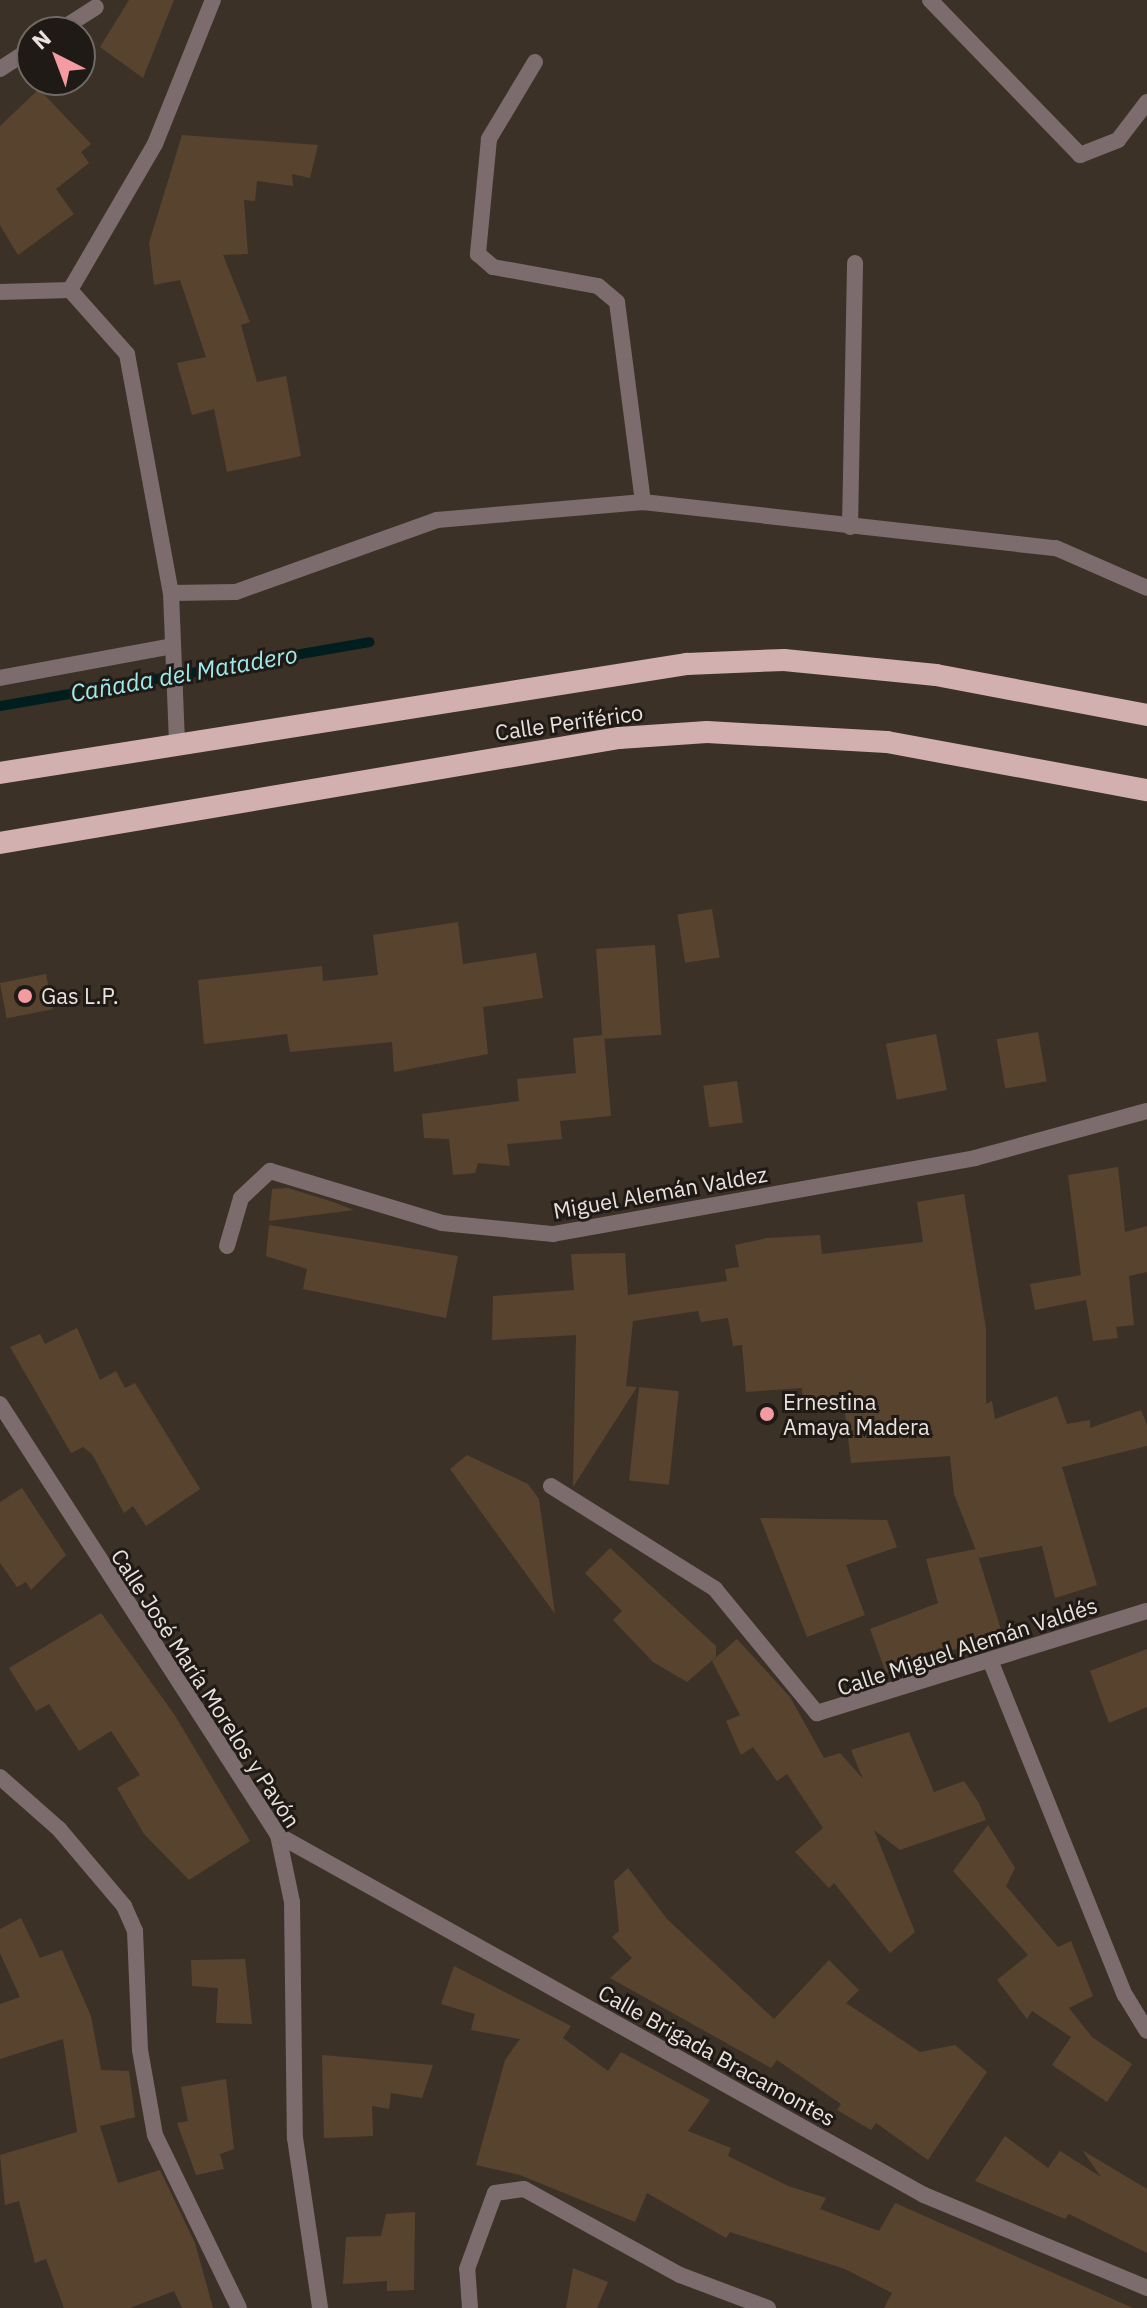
<!DOCTYPE html>
<html>
<head>
<meta charset="utf-8">
<style>
	body { margin:0 }
	#map { position:relative; width:1147px; height:2308px; overflow:hidden; background:#3c3126; font-family:"IBM Plex Sans",sans-serif }
	div>[style] { position:absolute }
	.stream>* { height:10px; margin:-5px; padding:0 5px; transform-origin:5px; border-radius:5px; background:#011e1e }
	.building>* { inset:0; background:#58442e; transform-origin:0 0 }
	.minor>* { height:16px; margin:-8px; padding:0 8px; transform-origin:8px; border-radius:8px; background:#7c6c6d }
	.trunk>* { height:22px; margin:-11px; padding:0 11px; transform-origin:11px; border-radius:11px; background:#d2b0b0 }
	.dots>* { width:22px; height:22px; translate:-50% -50%; box-sizing:border-box; border:4px solid #1f1a15; border-radius:50% }
	span { translate:-50% -50%; white-space:nowrap; text-align:center; line-height:1.15; -webkit-text-stroke:6px #1f1a15; paint-order:stroke }
	.street-label { font-size:22px; color:#eae2dc }
	.poi-label { font-size:22px; color:#eae2dc }
	.left { translate:0 -50%; text-align:left }
	.water-label { font-size:24px; color:#a0ebeb; font-style:italic }
	.north { position:absolute; left:16px; top:16px; width:80px; height:80px; box-sizing:border-box; background:#1f1a15; border:2px solid #706a65; border-radius:50%; rotate:318deg; font-size:22px; font-weight:700; line-height:32px; text-align:center; color:#eae2dc }
	.north::after { content:''; display:block; margin:auto; width:28px; height:36px; background:#f49aa1; clip-path:polygon(50% 0,100% 100%,50% 72%,0 100%) }
</style>
</head>
<body>
<div id="map">
	<div class="stream">
		<div style="left:0;top:706px;width:375px;rotate:-9.8deg"></div>
	</div>
	<div class="building">
		<div style="clip-path:polygon(129px 0,174px 0,143px 78px,100px 47px)"></div>
		<div style="clip-path:polygon(39px 89px,91px 144px,81px 152px,89px 163px,56px 189px,74px 214px,18px 255px,0 225px,0 126px)"></div>
		<div style="clip-path:polygon(182px 135px,318px 145px,310px 178px,292px 174px,293px 186px,257px 181px,255px 201px,244px 200px,248px 254px,223px 255px,250px 322px,241px 325px,257px 382px,286px 376px,301px 456px,227px 472px,214px 409px,192px 415px,177px 363px,206px 357px,180px 280px,154px 285px,149px 243px)"></div>
		<div style="left:712px;top:909px;width:49px;height:35px;rotate:81deg"></div>
		<div style="clip-path:polygon(458px 922px,463px 964px,536px 953px,543px 998px,483px 1007px,488px 1054px,394px 1072px,392px 1042px,290px 1052px,287px 1034px,204px 1044px,198px 980px,322px 966px,323px 981px,378px 975px,373px 935px)"></div>
		<div style="left:655px;top:945px;width:90px;height:59px;rotate:86deg"></div>
		<div style="left:46px;top:974px;width:36px;height:47px;rotate:79deg"></div>
		<div style="left:1038px;top:1032px;width:50px;height:42px;rotate:80deg"></div>
		<div style="left:936px;top:1034px;width:57px;height:51px;rotate:79deg"></div>
		<div style="clip-path:polygon(604px 1035px,611px 1116px,560px 1121px,562px 1139px,507px 1144px,510px 1166px,478px 1163px,475px 1173px,453px 1175px,449px 1139px,424px 1138px,422px 1114px,519px 1101px,517px 1079px,576px 1073px,573px 1038px)"></div>
		<div style="left:737px;top:1081px;width:42px;height:34px;rotate:82deg"></div>
		<div style="clip-path:polygon(1118px 1167px,1125px 1232px,1147px 1226px,1147px 1272px,1129px 1276px,1134px 1325px,1116px 1327px,1118px 1338px,1093px 1341px,1086px 1300px,1035px 1310px,1030px 1284px,1081px 1275px,1068px 1175px)"></div>
		<div style="clip-path:polygon(288px 1188px,333px 1202px,354px 1210px,269px 1221px,272px 1189px)"></div>
		<div style="clip-path:polygon(964px 1194px,986px 1329px,986px 1404px,992px 1401px,995px 1419px,1057px 1396px,1067px 1424px,1090px 1420px,1090px 1428px,1141px 1410px,1147px 1425px,1147px 1446px,1062px 1467px,1097px 1585px,1055px 1598px,1042px 1546px,979px 1558px,954px 1494px,950px 1456px,851px 1463px,844px 1405px,804px 1410px,802px 1388px,746px 1392px,742px 1345px,733px 1346px,728px 1318px,701px 1322px,698px 1311px,633px 1321px,626px 1386px,637px 1387px,573px 1487px,576px 1335px,492px 1340px,493px 1296px,574px 1290px,571px 1254px,625px 1253px,628px 1295px,727px 1281px,725px 1269px,739px 1267px,735px 1245px,767px 1238px,820px 1235px,822px 1254px,923px 1242px,917px 1202px)"></div>
		<div style="clip-path:polygon(269px 1225px,458px 1256px,446px 1318px,303px 1289px,307px 1269px,266px 1256px)"></div>
		<div style="clip-path:polygon(77px 1328px,100px 1380px,116px 1371px,125px 1388px,135px 1383px,200px 1489px,146px 1526px,133px 1506px,124px 1513px,92px 1454px,83px 1447px,71px 1453px,10px 1347px,40px 1334px,45px 1344px)"></div>
		<div style="left:639px;top:1387px;width:40px;height:94px;rotate:6deg"></div>
		<div style="clip-path:polygon(467px 1455px,528px 1484px,539px 1499px,555px 1614px,450px 1469px)"></div>
		<div style="clip-path:polygon(22px 1488px,66px 1555px,31px 1590px,26px 1582px,17px 1587px,0 1563px,0 1502px)"></div>
		<div style="clip-path:polygon(760px 1518px,887px 1520px,897px 1547px,846px 1565px,865px 1615px,807px 1637px)"></div>
		<div style="clip-path:polygon(610px 1548px,716px 1646px,716px 1657px,687px 1682px,653px 1662px,613px 1620px,622px 1611px,585px 1573px)"></div>
		<div style="clip-path:polygon(976px 1549px,1002px 1633px,886px 1673px,870px 1629px,938px 1603px,926px 1559px)"></div>
		<div style="clip-path:polygon(101px 1613px,174px 1714px,250px 1841px,189px 1880px,144px 1834px,117px 1788px,140px 1775px,111px 1731px,79px 1751px,49px 1704px,36px 1711px,9px 1668px)"></div>
		<div style="clip-path:polygon(737px 1639px,790px 1697px,824px 1758px,840px 1753px,863px 1779px,851px 1750px,909px 1732px,934px 1792px,964px 1781px,979px 1803px,986px 1820px,900px 1850px,874px 1830px,915px 1932px,890px 1953px,834px 1883px,829px 1888px,795px 1852px,823px 1828px,787px 1774px,777px 1781px,753px 1747px,741px 1755px,726px 1721px,740px 1715px,712px 1661px)"></div>
		<div style="clip-path:polygon(1147px 1649px,1147px 1707px,1109px 1723px,1090px 1671px)"></div>
		<div style="clip-path:polygon(988px 1825px,1015px 1868px,1006px 1886px,1058px 1947px,1071px 1941px,1093px 1996px,1069px 2008px,1092px 2037px,1132px 2064px,1107px 2102px,1052px 2065px,1071px 2037px,1032px 2011px,1027px 2019px,997px 1980px,1028px 1955px,953px 1871px)"></div>
		<div style="clip-path:polygon(628px 1868px,667px 1919px,774px 2019px,829px 1960px,859px 1990px,846px 2003px,920px 2052px,955px 2045px,987px 2072px,928px 2160px,876px 2123px,871px 2130px,837px 2110px,841px 2104px,777px 2060px,771px 2068px,610px 1978px,632px 1958px,612px 1937px,619px 1931px,614px 1881px)"></div>
		<div style="clip-path:polygon(21px 1918px,40px 1958px,62px 1950px,91px 2016px,101px 2070px,129px 2071px,135px 2117px,100px 2126px,118px 2183px,160px 2170px,195px 2243px,213px 2308px,182px 2308px,174px 2291px,130px 2308px,64px 2308px,46px 2259px,35px 2263px,19px 2201px,5px 2205px,0 2155px,77px 2132px,63px 2039px,0 2059px,0 2004px,20px 1997px,0 1953px,0 1929px)"></div>
		<div style="clip-path:polygon(245px 1959px,252px 2024px,216px 2023px,218px 1988px,192px 1986px,191px 1960px)"></div>
		<div style="clip-path:polygon(454px 1966px,571px 2026px,563px 2038px,608px 2071px,621px 2052px,710px 2100px,688px 2131px,731px 2148px,728px 2156px,788px 2186px,826px 2198px,820px 2209px,879px 2231px,895px 2203px,1133px 2308px,884px 2308px,892px 2293px,845px 2269px,730px 2232px,726px 2238px,647px 2193px,635px 2222px,520px 2175px,476px 2165px,505px 2060px,520px 2039px,471px 2030px,475px 2014px,441px 2004px)"></div>
		<div style="clip-path:polygon(322px 2055px,356px 2058px,433px 2065px,422px 2098px,391px 2093px,389px 2109px,372px 2106px,373px 2136px,324px 2138px)"></div>
		<div style="clip-path:polygon(226px 2079px,234px 2149px,220px 2154px,224px 2169px,196px 2175px,177px 2123px,188px 2121px,181px 2087px)"></div>
		<div style="clip-path:polygon(1005px 2136px,1048px 2168px,1060px 2151px,1101px 2177px,1082px 2150px,1147px 2189px,1147px 2253px,1069px 2214px,1065px 2219px,975px 2181px)"></div>
		<div style="clip-path:polygon(415px 2212px,414px 2290px,387px 2291px,387px 2281px,343px 2284px,346px 2237px,381px 2236px,386px 2214px)"></div>
		<div style="clip-path:polygon(573px 2268px,608px 2282px,597px 2308px,566px 2308px)"></div>
	</div>
	<div class="minor">
		<div style="left:930px;top:0;width:216px;rotate:45.9deg"></div>
		<div style="left:1080px;top:155px;width:41px;rotate:-21.5deg"></div>
		<div style="left:1118px;top:140px;width:48px;rotate:-52.7deg"></div>
		<div style="left:57px;top:32px;width:46px;rotate:-32.7deg"></div>
		<div style="left:535px;top:62px;width:90px;rotate:120.9deg"></div>
		<div style="left:489px;top:139px;width:116px;rotate:95.5deg"></div>
		<div style="left:478px;top:254px;width:20px;rotate:41deg"></div>
		<div style="left:493px;top:267px;width:107px;rotate:10.3deg"></div>
		<div style="left:598px;top:286px;width:25px;rotate:40deg"></div>
		<div style="left:617px;top:302px;width:202px;rotate:82.6deg"></div>
		<div style="left:0;top:69px;width:38px;rotate:-33deg"></div>
		<div style="left:70px;top:290px;width:86px;rotate:48.3deg"></div>
		<div style="left:127px;top:354px;width:243px;rotate:79.6deg"></div>
		<div style="left:171px;top:593px;width:150px;rotate:87.7deg"></div>
		<div style="left:70px;top:290px;width:169px;rotate:-59.8deg"></div>
		<div style="left:155px;top:144px;width:155px;rotate:-68.1deg"></div>
		<div style="left:0;top:292px;width:70px;rotate:-1.6deg"></div>
		<div style="left:850px;top:527px;width:264px;rotate:-88.9deg"></div>
		<div style="left:171px;top:593px;width:65px;rotate:-0.9deg"></div>
		<div style="left:236px;top:592px;width:214px;rotate:-19.7deg"></div>
		<div style="left:437px;top:520px;width:207px;rotate:-5deg"></div>
		<div style="left:643px;top:502px;width:416px;rotate:6.4deg"></div>
		<div style="left:1056px;top:548px;width:99px;rotate:23.7deg"></div>
		<div style="left:0;top:678px;width:175px;rotate:-10.5deg"></div>
		<div style="left:227px;top:1246px;width:50px;rotate:-73.7deg"></div>
		<div style="left:241px;top:1198px;width:40px;rotate:-43deg"></div>
		<div style="left:270px;top:1171px;width:180px;rotate:16.8deg"></div>
		<div style="left:442px;top:1223px;width:112px;rotate:5.7deg"></div>
		<div style="left:553px;top:1234px;width:429px;rotate:-10.2deg"></div>
		<div style="left:975px;top:1158px;width:178px;rotate:-15.3deg"></div>
		<div style="left:0;top:1404px;width:513px;rotate:57.18deg"></div>
		<div style="left:278px;top:1835px;width:68px;rotate:78.2deg"></div>
		<div style="left:292px;top:1902px;width:236px;rotate:89.3deg"></div>
		<div style="left:295px;top:2138px;width:172px;rotate:81.6deg"></div>
		<div style="left:551px;top:1486px;width:194px;rotate:32.1deg"></div>
		<div style="left:715px;top:1589px;width:161px;rotate:50.6deg"></div>
		<div style="left:817px;top:1713px;width:345px;rotate:-17.2deg"></div>
		<div style="left:990px;top:1660px;width:361px;rotate:68.1deg"></div>
		<div style="left:1125px;top:1995px;width:42px;rotate:58.6deg"></div>
		<div style="left:0;top:1777px;width:79px;rotate:41.4deg"></div>
		<div style="left:59px;top:1829px;width:101px;rotate:49.8deg"></div>
		<div style="left:124px;top:1906px;width:27px;rotate:66deg"></div>
		<div style="left:135px;top:1931px;width:119px;rotate:87.6deg"></div>
		<div style="left:140px;top:2050px;width:86px;rotate:80deg"></div>
		<div style="left:155px;top:2135px;width:192px;rotate:64.1deg"></div>
		<div style="left:278px;top:1835px;width:740px;rotate:29.13deg"></div>
		<div style="left:924px;top:2195px;width:242px;rotate:22.6deg"></div>
		<div style="left:470px;top:2308px;width:39px;rotate:-94deg"></div>
		<div style="left:467px;top:2269px;width:81px;rotate:-69.8deg"></div>
		<div style="left:495px;top:2193px;width:29px;rotate:-8deg"></div>
		<div style="left:524px;top:2189px;width:178px;rotate:28.9deg"></div>
		<div style="left:680px;top:2275px;width:94px;rotate:20.6deg"></div>
	</div>
	<div class="trunk">
		<div style="left:0;top:773px;width:696px;rotate:-9.02deg"></div>
		<div style="left:687px;top:664px;width:97px;rotate:-2.4deg"></div>
		<div style="left:784px;top:660px;width:153px;rotate:5.6deg"></div>
		<div style="left:936px;top:675px;width:215px;rotate:10.7deg"></div>
		<div style="left:0;top:843px;width:628px;rotate:-9.63deg"></div>
		<div style="left:619px;top:738px;width:88px;rotate:-3.9deg"></div>
		<div style="left:707px;top:732px;width:180px;rotate:3.2deg"></div>
		<div style="left:887px;top:742px;width:264px;rotate:10.5deg"></div>
	</div>
	<div class="dots">
		<div style="left:25px;top:996px;background:#f49aa1"></div>
		<div style="left:767px;top:1414px;background:#f49aa1"></div>
	</div>
	<div class="street-label">
		<span style="left:569px;top:722px;rotate:-8deg">Calle Periférico</span>
		<span style="left:660px;top:1192px;rotate:-10deg">Miguel Alemán Valdez</span>
		<span style="left:967px;top:1646px;rotate:-18deg">Calle Miguel Alemán Valdés</span>
		<span style="left:206px;top:1688px;rotate:57deg">Calle José María Morelos y Pavón</span>
		<span style="left:717px;top:2055px;rotate:29deg">Calle Brigada Bracamontes</span>
	</div>
	<div class="poi-label">
		<span class="left" style="left:41px;top:996px">Gas L.P.</span>
		<span class="left" style="left:783px;top:1414px">Ernestina<br>Amaya Madera</span>
	</div>
	<div class="water-label">
		<span style="left:184px;top:674px;rotate:-10deg">Cañada del Matadero</span>
	</div>
	<div class="north">N</div>
</div>
</body>
</html>
